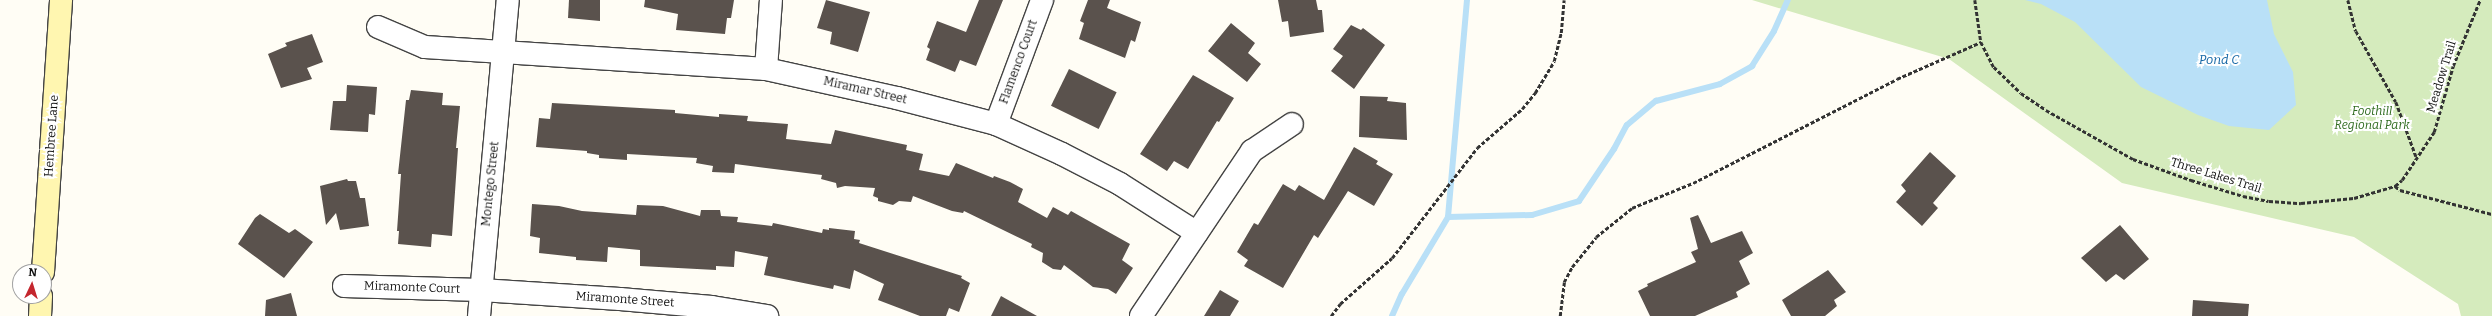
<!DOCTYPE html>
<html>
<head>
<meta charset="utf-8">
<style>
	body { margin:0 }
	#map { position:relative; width:2492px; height:316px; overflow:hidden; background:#fffdf5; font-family:Bitter,serif }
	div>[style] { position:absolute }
	.green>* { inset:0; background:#d5ebbd }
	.water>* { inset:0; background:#b9e0f7 }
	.stream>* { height:6px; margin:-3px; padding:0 3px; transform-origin:3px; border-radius:3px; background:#b9e0f7 }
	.building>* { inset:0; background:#5a524d; transform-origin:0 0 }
	.path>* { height:2.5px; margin-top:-1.25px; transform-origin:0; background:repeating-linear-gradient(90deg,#333 0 4px,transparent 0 6px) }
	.roads { filter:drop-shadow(1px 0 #444) drop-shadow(-1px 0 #444) drop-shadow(0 1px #444) drop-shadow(0 -1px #444) }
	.street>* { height:22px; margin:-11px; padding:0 11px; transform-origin:11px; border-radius:11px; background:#fff }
	.secondary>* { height:22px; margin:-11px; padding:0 11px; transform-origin:11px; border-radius:11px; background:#fff6b0 }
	span { translate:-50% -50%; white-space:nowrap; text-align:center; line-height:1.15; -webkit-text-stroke:4px #fff; paint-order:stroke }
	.street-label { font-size:12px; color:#111 }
	.park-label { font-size:12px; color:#2f6b1f; font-style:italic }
	.water-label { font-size:13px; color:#1768a6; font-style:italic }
	.north { position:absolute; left:12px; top:264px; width:40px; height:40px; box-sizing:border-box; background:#fff; border:1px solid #a0a0a0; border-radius:50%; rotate:4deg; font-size:11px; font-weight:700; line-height:16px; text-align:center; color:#111 }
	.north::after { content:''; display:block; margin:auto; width:14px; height:18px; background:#c4262e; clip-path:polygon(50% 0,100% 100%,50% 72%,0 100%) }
</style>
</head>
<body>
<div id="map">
	<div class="green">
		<div style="clip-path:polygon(1752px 0,2492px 0,2492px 316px,2461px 316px,2458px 304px,2354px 237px,2122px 183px,1949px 59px)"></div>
	</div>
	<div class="water">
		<div style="clip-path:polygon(2025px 0,2267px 0,2274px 34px,2293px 72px,2296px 105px,2269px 130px,2229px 126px,2198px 115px,2141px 87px,2075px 22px,2041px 4px)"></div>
	</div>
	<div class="stream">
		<div style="left:1448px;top:217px;width:84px;rotate:-1.4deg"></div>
		<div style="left:1532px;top:215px;width:49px;rotate:-16.6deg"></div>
		<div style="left:1579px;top:201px;width:63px;rotate:-56.1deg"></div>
		<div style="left:1614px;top:149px;width:27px;rotate:-62deg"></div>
		<div style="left:1627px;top:125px;width:38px;rotate:-40deg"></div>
		<div style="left:1656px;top:101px;width:66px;rotate:-14.9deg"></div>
		<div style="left:1720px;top:84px;width:37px;rotate:-29deg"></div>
		<div style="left:1752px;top:66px;width:41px;rotate:-57.8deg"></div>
		<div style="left:1774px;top:31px;width:34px;rotate:-66deg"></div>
		<div style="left:1392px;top:316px;width:24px;rotate:-66deg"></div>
		<div style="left:1402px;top:294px;width:90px;rotate:-59.1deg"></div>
		<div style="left:1448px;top:217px;width:218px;rotate:-85deg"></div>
	</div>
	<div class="building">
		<div style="clip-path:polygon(569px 0,600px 0,600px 21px,568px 18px)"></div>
		<div style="clip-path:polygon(645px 0,734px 0,731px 18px,727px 18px,725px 34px,676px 30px,678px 14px,644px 7px)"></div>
		<div style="clip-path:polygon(826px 0,870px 12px,858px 52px,830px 44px,832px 32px,817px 28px)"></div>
		<div style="clip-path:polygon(979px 0,1003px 0,976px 66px,960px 60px,955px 72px,926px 60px,930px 49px,927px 47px,937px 21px,966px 32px)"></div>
		<div style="clip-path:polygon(1088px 0,1110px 0,1107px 8px,1141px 22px,1135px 42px,1131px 40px,1125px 58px,1079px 39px,1084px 23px,1080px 21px)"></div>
		<div style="clip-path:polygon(1278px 0,1316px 0,1318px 10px,1322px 10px,1324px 32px,1290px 37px,1288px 21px,1282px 22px)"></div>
		<div style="clip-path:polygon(1231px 23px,1255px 43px,1248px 53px,1261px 64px,1247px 82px,1208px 51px)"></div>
		<div style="clip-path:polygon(1351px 25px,1361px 30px,1363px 28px,1385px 45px,1354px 89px,1331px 71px,1343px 56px,1333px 49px)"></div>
		<div style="clip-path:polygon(312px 34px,323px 62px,307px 68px,312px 79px,281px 88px,268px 54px,287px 46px,285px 43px)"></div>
		<div style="left:1069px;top:69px;width:53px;height:41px;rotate:26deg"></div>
		<div style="clip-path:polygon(1193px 75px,1234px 98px,1219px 122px,1217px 121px,1188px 169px,1174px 161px,1167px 171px,1140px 154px)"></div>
		<div style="clip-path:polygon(347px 85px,377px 87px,375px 115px,369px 114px,368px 132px,330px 130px,333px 101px,346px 101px)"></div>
		<div style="clip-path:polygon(411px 90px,443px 93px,442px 105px,460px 106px,456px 148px,458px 148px,452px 236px,432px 234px,431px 247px,398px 244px,399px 231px,397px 231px,401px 174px,398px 174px,406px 100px,409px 100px)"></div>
		<div style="clip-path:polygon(1360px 96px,1388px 97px,1387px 101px,1406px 103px,1407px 140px,1359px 137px)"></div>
		<div style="clip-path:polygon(552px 103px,675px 110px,675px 113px,719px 117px,719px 114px,748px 116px,747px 121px,788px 124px,786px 139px,831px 144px,835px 130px,907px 145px,906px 150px,923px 154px,919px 170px,949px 176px,956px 163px,993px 178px,994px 176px,1010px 182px,1023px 189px,1018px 202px,1047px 218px,1053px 207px,1068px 215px,1071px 211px,1130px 244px,1122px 260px,1133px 268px,1116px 294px,1108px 289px,1093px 287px,1064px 265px,1061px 270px,1053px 269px,1042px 262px,1043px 253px,1031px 247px,1032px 244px,964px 211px,963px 213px,952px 211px,913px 196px,911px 202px,899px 201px,893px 205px,878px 201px,878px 198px,873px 196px,875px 188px,845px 186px,837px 188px,836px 183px,821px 179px,822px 175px,735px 164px,734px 173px,712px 172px,713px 166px,696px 163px,697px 158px,627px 154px,627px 160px,599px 158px,599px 155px,587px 153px,587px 151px,536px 147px,539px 118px,550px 119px)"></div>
		<div style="clip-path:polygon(1354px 147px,1378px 161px,1376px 164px,1393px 174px,1374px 206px,1348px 191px,1318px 238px,1314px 235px,1283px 288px,1244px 266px,1248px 260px,1237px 252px,1254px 223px,1258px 225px,1283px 184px,1295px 191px,1299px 185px,1324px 200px)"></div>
		<div style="clip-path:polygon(1930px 152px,1956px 176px,1933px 203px,1938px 208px,1922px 226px,1896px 202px,1906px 191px,1901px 185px)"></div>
		<div style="clip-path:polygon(347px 179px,348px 181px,356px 181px,360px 198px,365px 198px,369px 226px,340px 230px,336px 213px,326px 225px,320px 186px)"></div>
		<div style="clip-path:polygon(532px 204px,559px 206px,582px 211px,636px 215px,637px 205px,663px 206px,700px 216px,701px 210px,720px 210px,721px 216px,738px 217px,737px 222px,772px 226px,773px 223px,822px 233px,823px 229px,829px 230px,829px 228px,855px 231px,854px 239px,860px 240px,859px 243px,962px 276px,961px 278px,970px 283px,959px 312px,949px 308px,946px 316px,920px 316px,878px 300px,884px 284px,854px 270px,850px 289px,834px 285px,833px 289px,764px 275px,768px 257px,735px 251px,734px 267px,716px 266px,716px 270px,640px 266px,640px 250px,608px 247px,607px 262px,576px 260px,576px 257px,539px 253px,540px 238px,530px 236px)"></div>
		<div style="clip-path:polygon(260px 214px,289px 233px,295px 229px,313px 242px,284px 278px,238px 244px,255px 218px)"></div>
		<div style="clip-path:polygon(1698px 215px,1711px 243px,1742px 231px,1753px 253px,1739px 261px,1750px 284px,1736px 292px,1738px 297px,1695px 316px,1650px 316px,1638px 291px,1648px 286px,1647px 284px,1696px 262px,1691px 252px,1698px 249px,1690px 218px)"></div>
		<div style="clip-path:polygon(2120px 225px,2149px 259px,2124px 280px,2116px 274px,2106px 282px,2081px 258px)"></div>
		<div style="clip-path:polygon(1828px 270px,1846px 292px,1834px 300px,1837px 306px,1825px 316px,1791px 316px,1782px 300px)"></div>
		<div style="clip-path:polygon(1220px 290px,1239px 301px,1230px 316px,1204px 316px)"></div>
		<div style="clip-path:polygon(291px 293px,297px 316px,265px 316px,266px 300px)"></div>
		<div style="clip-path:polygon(1001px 296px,1037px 316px,991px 316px)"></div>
		<div style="clip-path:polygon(2193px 300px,2249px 304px,2248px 316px,2192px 316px)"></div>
	</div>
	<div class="path">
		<div style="left:1975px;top:0;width:42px;rotate:81.9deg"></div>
		<div style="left:1981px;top:42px;width:28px;rotate:63deg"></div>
		<div style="left:1994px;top:67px;width:37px;rotate:44deg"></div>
		<div style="left:2021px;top:93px;width:30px;rotate:34deg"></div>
		<div style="left:2046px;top:110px;width:100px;rotate:29.4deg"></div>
		<div style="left:2133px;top:159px;width:62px;rotate:19.9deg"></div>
		<div style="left:2191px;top:180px;width:54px;rotate:17.1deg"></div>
		<div style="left:2243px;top:196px;width:26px;rotate:11deg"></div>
		<div style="left:2269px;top:201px;width:32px;rotate:4deg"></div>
		<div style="left:2301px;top:203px;width:53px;rotate:-5.4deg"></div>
		<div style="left:2354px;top:198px;width:43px;rotate:-16.3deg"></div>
		<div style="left:2395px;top:186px;width:9px;rotate:-41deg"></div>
		<div style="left:2402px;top:180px;width:58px;rotate:-56.3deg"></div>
		<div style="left:2434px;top:132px;width:69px;rotate:-73.9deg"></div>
		<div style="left:2453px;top:66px;width:71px;rotate:-67.8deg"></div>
		<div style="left:2348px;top:0;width:32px;rotate:76deg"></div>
		<div style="left:2356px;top:31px;width:81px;rotate:60.6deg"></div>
		<div style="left:2396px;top:102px;width:58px;rotate:69.7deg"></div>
		<div style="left:2395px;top:186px;width:6px;rotate:39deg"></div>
		<div style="left:2400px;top:190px;width:95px;rotate:14.6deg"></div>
		<div style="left:1331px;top:316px;width:15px;rotate:-53deg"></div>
		<div style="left:1340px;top:304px;width:69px;rotate:-41.5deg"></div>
		<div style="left:1392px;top:258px;width:139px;rotate:-52.3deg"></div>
		<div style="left:1477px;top:148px;width:60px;rotate:-40.9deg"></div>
		<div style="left:1522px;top:109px;width:21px;rotate:-51deg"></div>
		<div style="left:1535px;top:93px;width:37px;rotate:-59deg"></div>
		<div style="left:1554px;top:61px;width:29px;rotate:-76deg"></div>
		<div style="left:1561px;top:33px;width:33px;rotate:-85deg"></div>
		<div style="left:1560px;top:316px;width:34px;rotate:-83deg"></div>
		<div style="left:1564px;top:282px;width:17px;rotate:-62deg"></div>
		<div style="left:1572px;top:267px;width:38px;rotate:-51deg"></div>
		<div style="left:1596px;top:237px;width:46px;rotate:-38.9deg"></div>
		<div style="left:1632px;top:208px;width:66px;rotate:-22.3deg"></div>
		<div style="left:1693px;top:183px;width:229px;rotate:-27deg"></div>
		<div style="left:1897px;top:79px;width:92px;rotate:-23.8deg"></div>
	</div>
	<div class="roads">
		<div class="street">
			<div style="left:378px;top:27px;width:51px;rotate:23.1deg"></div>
			<div style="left:425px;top:47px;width:342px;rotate:3.7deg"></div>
			<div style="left:766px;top:69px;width:134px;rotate:12.5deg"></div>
			<div style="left:897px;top:98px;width:102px;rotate:14.7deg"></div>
			<div style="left:996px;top:124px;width:72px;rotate:24.4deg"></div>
			<div style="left:1062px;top:154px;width:65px;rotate:27.3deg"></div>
			<div style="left:1120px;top:184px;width:91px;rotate:32.5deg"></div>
			<div style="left:766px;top:69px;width:69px;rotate:-85.9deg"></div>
			<div style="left:996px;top:124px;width:132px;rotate:-69.6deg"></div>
			<div style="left:344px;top:286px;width:137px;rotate:1.7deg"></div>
			<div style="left:481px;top:290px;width:139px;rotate:3.7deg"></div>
			<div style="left:620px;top:299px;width:92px;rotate:5deg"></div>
			<div style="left:712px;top:307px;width:56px;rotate:9.3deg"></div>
			<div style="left:479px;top:316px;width:317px;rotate:-84.8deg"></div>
			<div style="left:1141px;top:316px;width:199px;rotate:-56.1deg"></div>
			<div style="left:1252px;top:151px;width:48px;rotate:-34deg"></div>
		</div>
		<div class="secondary">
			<div style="left:43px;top:272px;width:273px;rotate:-86.2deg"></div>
			<div style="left:40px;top:316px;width:20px;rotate:-87deg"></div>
		</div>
	</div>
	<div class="street-label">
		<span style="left:1019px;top:62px;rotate:-70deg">Flamenco Court</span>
		<span style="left:2442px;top:77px;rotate:-73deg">Meadow Trail</span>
		<span style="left:865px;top:91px;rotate:13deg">Miramar Street</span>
		<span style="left:52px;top:136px;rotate:-86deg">Hembree Lane</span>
		<span style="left:2216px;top:176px;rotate:17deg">Three Lakes Trail</span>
		<span style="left:491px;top:184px;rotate:-84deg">Montego Street</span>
		<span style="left:412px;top:288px;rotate:2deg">Miramonte Court</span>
		<span style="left:625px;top:300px;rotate:4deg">Miramonte Street</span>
	</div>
	<div class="park-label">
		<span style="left:2372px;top:119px">Foothill<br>Regional Park</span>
	</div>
	<div class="water-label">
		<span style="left:2219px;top:60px">Pond C</span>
	</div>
	<div class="north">N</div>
</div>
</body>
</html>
